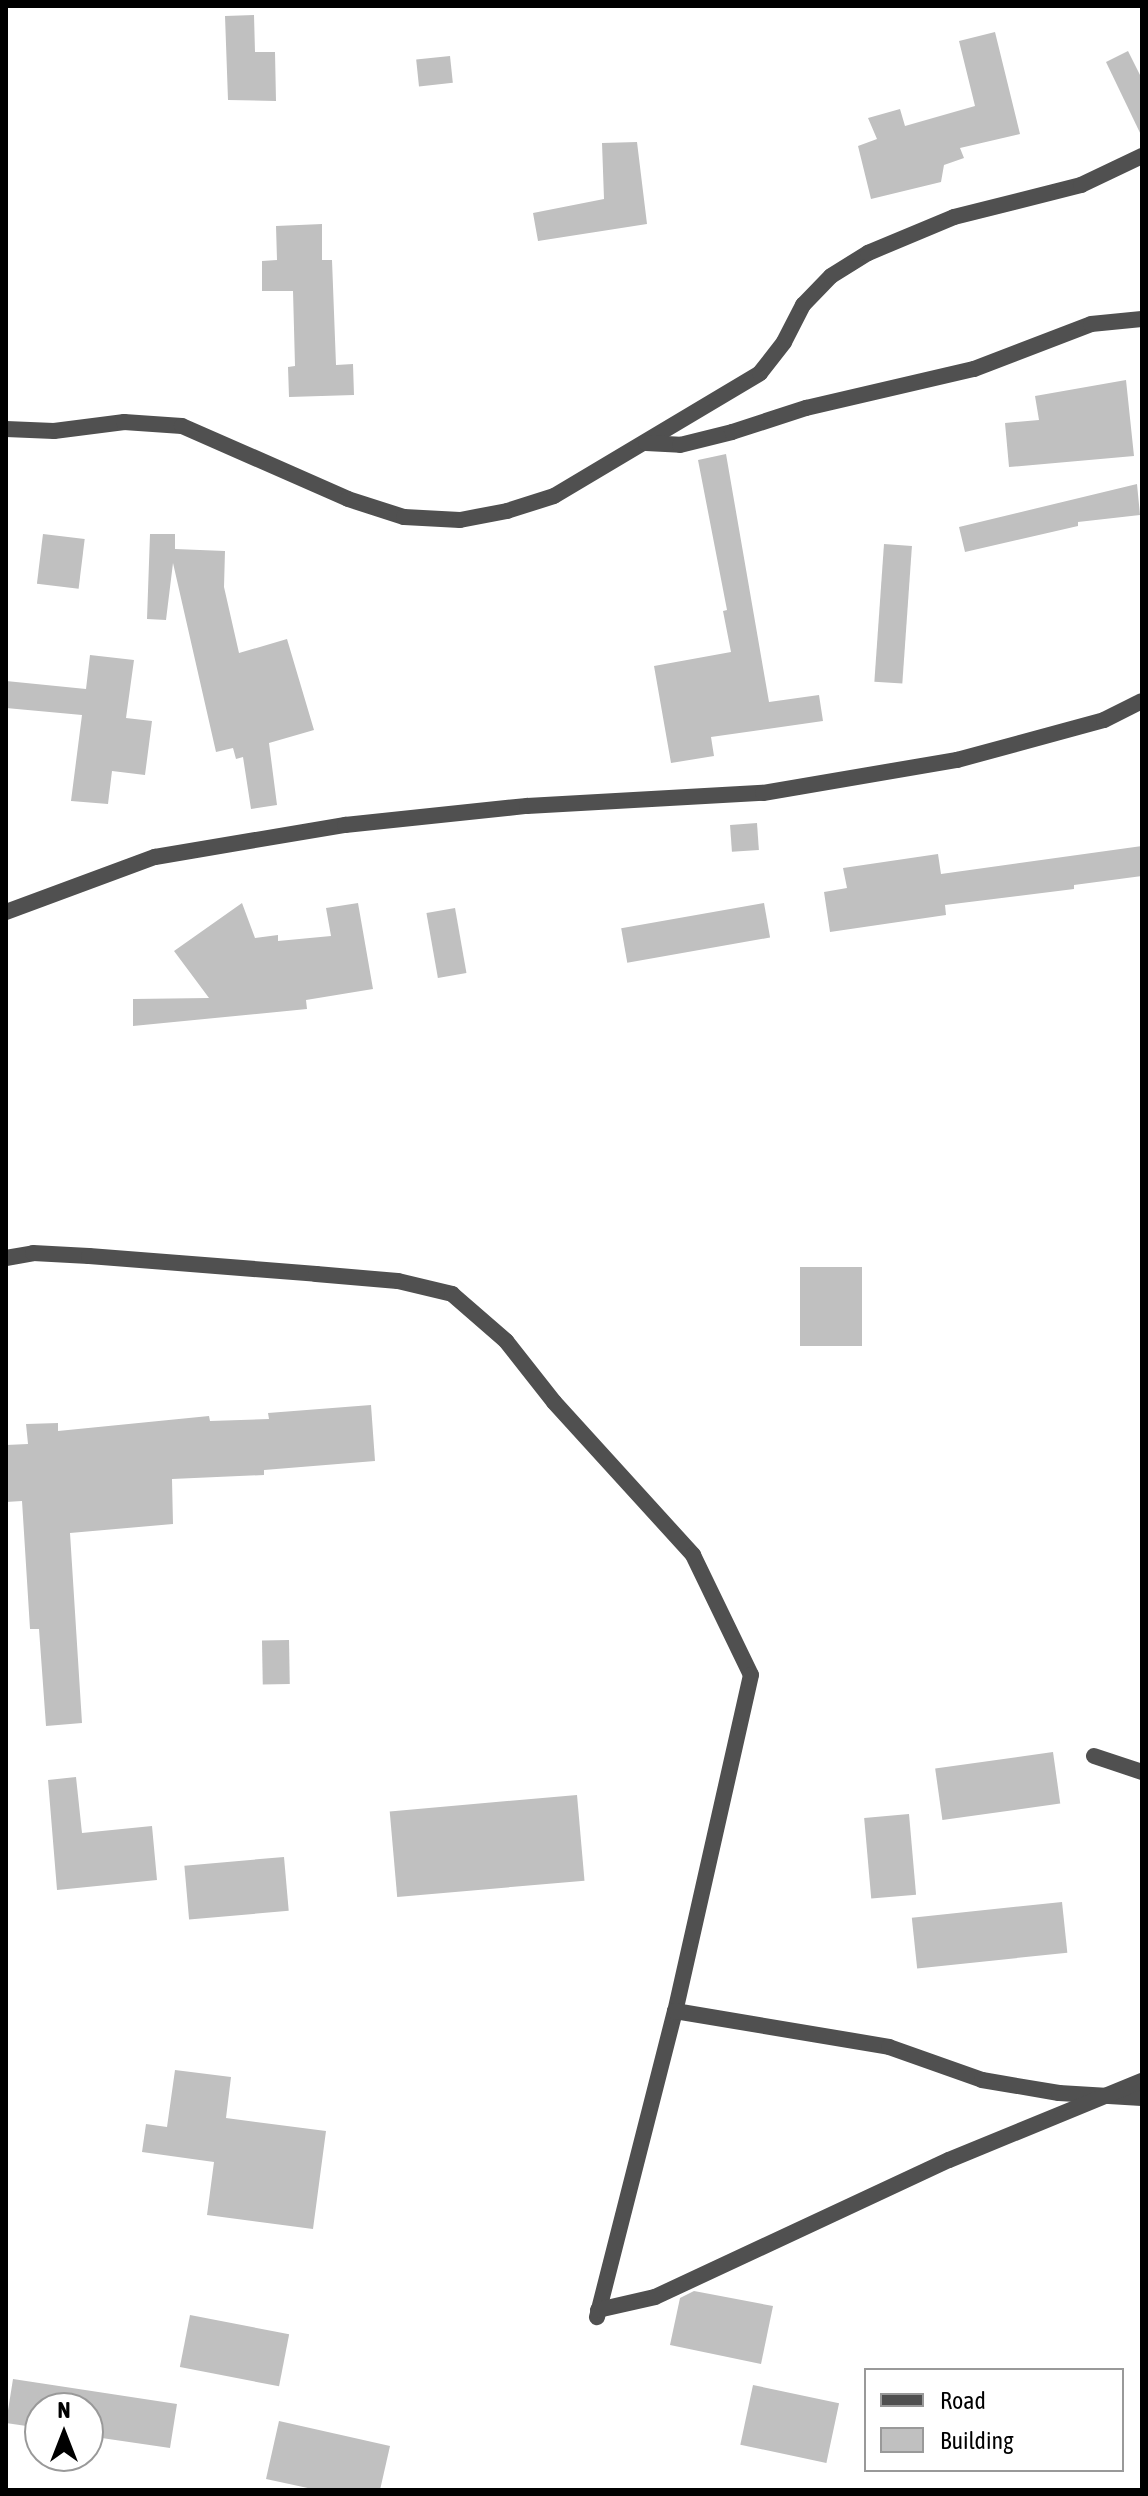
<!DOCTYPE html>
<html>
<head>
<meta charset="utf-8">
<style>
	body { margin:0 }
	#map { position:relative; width:1148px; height:2496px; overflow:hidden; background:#fff; font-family:"Asap Condensed",sans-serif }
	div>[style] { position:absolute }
	.building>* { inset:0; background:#c0c0c0; transform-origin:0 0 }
	.minor>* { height:16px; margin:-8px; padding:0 8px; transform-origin:8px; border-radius:8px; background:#505050 }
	span { translate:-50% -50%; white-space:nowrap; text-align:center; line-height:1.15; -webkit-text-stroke:8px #fff; paint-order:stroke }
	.frame { position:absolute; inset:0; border:8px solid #000; pointer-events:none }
	.legend { position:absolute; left:864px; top:2368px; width:260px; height:104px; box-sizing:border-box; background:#fff; border:2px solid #999; margin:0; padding:10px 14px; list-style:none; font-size:24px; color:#000 }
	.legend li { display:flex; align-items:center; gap:16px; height:40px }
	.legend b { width:40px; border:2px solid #999 }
	.north { position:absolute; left:24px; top:2392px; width:80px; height:80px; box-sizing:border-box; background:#fff; border:2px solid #999; border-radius:50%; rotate:0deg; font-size:22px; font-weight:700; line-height:32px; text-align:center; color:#000 }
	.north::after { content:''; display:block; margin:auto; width:28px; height:36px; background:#000; clip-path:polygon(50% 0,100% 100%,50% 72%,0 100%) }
</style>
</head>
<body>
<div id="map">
	<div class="building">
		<div style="clip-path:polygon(254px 15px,255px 52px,275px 52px,276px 101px,228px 100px,225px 16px)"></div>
		<div style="clip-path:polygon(995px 32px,1020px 134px,960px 148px,964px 158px,944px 165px,941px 182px,871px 199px,858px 146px,877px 139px,868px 118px,900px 109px,905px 126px,975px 106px,959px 41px)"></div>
		<div style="clip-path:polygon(1128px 51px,1142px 79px,1142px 137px,1106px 62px)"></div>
		<div style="left:450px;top:56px;width:27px;height:34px;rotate:84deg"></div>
		<div style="clip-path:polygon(637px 142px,647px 224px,538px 241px,533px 213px,604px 199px,602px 143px)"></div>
		<div style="clip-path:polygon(322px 224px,322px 260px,332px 260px,336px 365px,353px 364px,354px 395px,289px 397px,288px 367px,295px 366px,293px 291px,262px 291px,262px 261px,277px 260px,276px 226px)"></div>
		<div style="clip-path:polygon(1126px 380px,1134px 456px,1009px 467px,1005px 423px,1039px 420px,1035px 396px)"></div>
		<div style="clip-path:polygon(726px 454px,769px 702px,819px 695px,823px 721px,711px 737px,714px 756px,671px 763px,654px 666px,731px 652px,723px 611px,727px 610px,698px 460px)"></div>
		<div style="clip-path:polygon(1137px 484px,1140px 515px,1078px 522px,1078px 526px,965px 552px,959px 527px)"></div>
		<div style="left:43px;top:534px;width:42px;height:50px;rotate:7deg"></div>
		<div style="clip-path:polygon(150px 534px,175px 534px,175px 549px,225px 551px,224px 587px,239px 653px,287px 639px,314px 730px,269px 743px,277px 805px,251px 809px,243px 757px,236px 759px,233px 748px,216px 752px,173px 563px,166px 620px,147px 619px)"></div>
		<div style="left:884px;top:544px;width:28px;height:138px;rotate:4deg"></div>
		<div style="clip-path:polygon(90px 655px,134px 660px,126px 718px,152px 721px,145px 775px,112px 771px,108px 804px,71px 801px,82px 715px,6px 708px,6px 681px,86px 689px)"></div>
		<div style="left:757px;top:823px;width:27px;height:27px;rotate:86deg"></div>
		<div style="clip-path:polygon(1142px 846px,1142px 876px,1074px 885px,1074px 889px,945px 905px,946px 915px,830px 932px,824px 892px,847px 888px,843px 868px,938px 854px,941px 874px)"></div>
		<div style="clip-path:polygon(242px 903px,255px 938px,278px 935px,278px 941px,331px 936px,326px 908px,358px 903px,373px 989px,306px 1000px,307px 1009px,133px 1026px,133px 999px,209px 998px,174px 951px)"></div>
		<div style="left:764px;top:903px;width:35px;height:145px;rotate:80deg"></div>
		<div style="left:455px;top:908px;width:66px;height:29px;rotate:80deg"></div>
		<div style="left:800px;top:1267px;width:62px;height:79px"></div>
		<div style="clip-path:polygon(371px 1405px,375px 1461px,264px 1470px,264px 1475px,172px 1479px,173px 1524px,70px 1533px,82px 1723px,46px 1726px,39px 1629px,30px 1629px,22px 1501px,6px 1502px,6px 1445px,28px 1444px,26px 1424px,58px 1423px,58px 1431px,209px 1416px,210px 1421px,269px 1419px,268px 1413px)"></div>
		<div style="left:289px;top:1640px;width:44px;height:27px;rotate:89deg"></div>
		<div style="left:1053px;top:1752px;width:52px;height:119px;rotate:82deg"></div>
		<div style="clip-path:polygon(76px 1777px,82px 1833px,152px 1826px,157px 1880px,57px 1890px,48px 1780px)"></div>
		<div style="left:577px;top:1795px;width:86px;height:188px;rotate:85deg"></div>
		<div style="left:909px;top:1814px;width:81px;height:45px;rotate:85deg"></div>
		<div style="left:284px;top:1857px;width:54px;height:100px;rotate:85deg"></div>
		<div style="left:1062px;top:1902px;width:51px;height:151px;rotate:84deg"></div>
		<div style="clip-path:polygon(175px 2070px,231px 2077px,226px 2118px,326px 2131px,313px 2229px,207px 2215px,214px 2162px,142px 2152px,146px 2124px,167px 2127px)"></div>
		<div style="clip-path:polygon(694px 2291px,773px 2306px,761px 2364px,670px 2345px,680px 2298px)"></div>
		<div style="left:190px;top:2315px;width:101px;height:53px;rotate:11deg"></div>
		<div style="clip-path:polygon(13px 2379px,177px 2404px,170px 2448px,88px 2436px,88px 2408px,40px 2408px,40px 2428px,6px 2423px)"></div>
		<div style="left:753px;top:2385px;width:88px;height:61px;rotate:12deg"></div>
		<div style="clip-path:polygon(279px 2421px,390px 2446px,380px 2490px,317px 2490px,266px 2479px)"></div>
	</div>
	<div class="minor">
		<div style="left:6px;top:429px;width:48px;rotate:2.4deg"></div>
		<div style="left:54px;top:431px;width:71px;rotate:-7.3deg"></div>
		<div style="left:124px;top:422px;width:58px;rotate:3.9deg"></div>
		<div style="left:182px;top:426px;width:181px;rotate:23.7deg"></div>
		<div style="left:348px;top:499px;width:59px;rotate:17.8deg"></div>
		<div style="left:404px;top:517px;width:56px;rotate:3.1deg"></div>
		<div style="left:460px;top:520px;width:48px;rotate:-10.8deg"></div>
		<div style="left:507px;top:511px;width:49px;rotate:-17.7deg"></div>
		<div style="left:554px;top:496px;width:240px;rotate:-30.8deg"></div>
		<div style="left:760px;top:373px;width:39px;rotate:-52deg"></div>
		<div style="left:784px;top:342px;width:42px;rotate:-62.8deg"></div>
		<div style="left:803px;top:305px;width:40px;rotate:-46deg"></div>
		<div style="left:831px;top:276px;width:44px;rotate:-31.9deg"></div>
		<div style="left:868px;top:253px;width:93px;rotate:-22.7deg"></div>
		<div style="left:954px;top:217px;width:131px;rotate:-14.1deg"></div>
		<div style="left:1081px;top:185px;width:68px;rotate:-25.4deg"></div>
		<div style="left:646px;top:443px;width:34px;rotate:3deg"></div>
		<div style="left:680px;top:445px;width:54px;rotate:-14deg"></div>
		<div style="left:732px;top:432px;width:78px;rotate:-18deg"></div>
		<div style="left:806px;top:408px;width:172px;rotate:-13.1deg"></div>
		<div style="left:974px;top:369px;width:125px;rotate:-21deg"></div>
		<div style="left:1091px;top:324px;width:51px;rotate:-5.6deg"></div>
		<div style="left:6px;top:912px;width:159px;rotate:-20.3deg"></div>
		<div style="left:155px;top:857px;width:193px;rotate:-9.6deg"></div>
		<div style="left:345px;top:825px;width:183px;rotate:-6deg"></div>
		<div style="left:527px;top:806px;width:236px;rotate:-3.2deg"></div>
		<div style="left:763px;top:793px;width:197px;rotate:-9.7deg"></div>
		<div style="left:957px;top:760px;width:152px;rotate:-15.2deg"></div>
		<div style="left:1104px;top:720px;width:42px;rotate:-26.6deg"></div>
		<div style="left:6px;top:1258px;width:27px;rotate:-10deg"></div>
		<div style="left:33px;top:1253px;width:56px;rotate:3.1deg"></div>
		<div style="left:89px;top:1256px;width:228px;rotate:4.5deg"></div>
		<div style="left:316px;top:1274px;width:82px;rotate:4.9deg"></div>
		<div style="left:398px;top:1281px;width:56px;rotate:13.5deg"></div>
		<div style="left:452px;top:1294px;width:72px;rotate:41deg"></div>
		<div style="left:506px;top:1341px;width:78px;rotate:51.8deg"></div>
		<div style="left:554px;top:1402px;width:207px;rotate:47.7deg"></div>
		<div style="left:693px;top:1555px;width:133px;rotate:64.2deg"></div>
		<div style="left:751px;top:1675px;width:344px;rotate:102.7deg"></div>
		<div style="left:675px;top:2011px;width:316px;rotate:104.3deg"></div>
		<div style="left:1094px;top:1756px;width:51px;rotate:18.4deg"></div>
		<div style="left:675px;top:2011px;width:217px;rotate:9.5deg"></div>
		<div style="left:889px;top:2047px;width:99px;rotate:19.5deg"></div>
		<div style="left:982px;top:2080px;width:78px;rotate:9.6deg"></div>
		<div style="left:1059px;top:2093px;width:83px;rotate:3.4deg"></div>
		<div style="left:598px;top:2310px;width:58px;rotate:-12.8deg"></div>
		<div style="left:655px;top:2297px;width:324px;rotate:-25deg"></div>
		<div style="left:949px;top:2160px;width:209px;rotate:-22.3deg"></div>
	</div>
	<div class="frame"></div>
	<ul class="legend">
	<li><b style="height:10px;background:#505050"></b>Road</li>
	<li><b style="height:22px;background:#c0c0c0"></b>Building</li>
	</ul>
	<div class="north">N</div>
</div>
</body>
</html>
